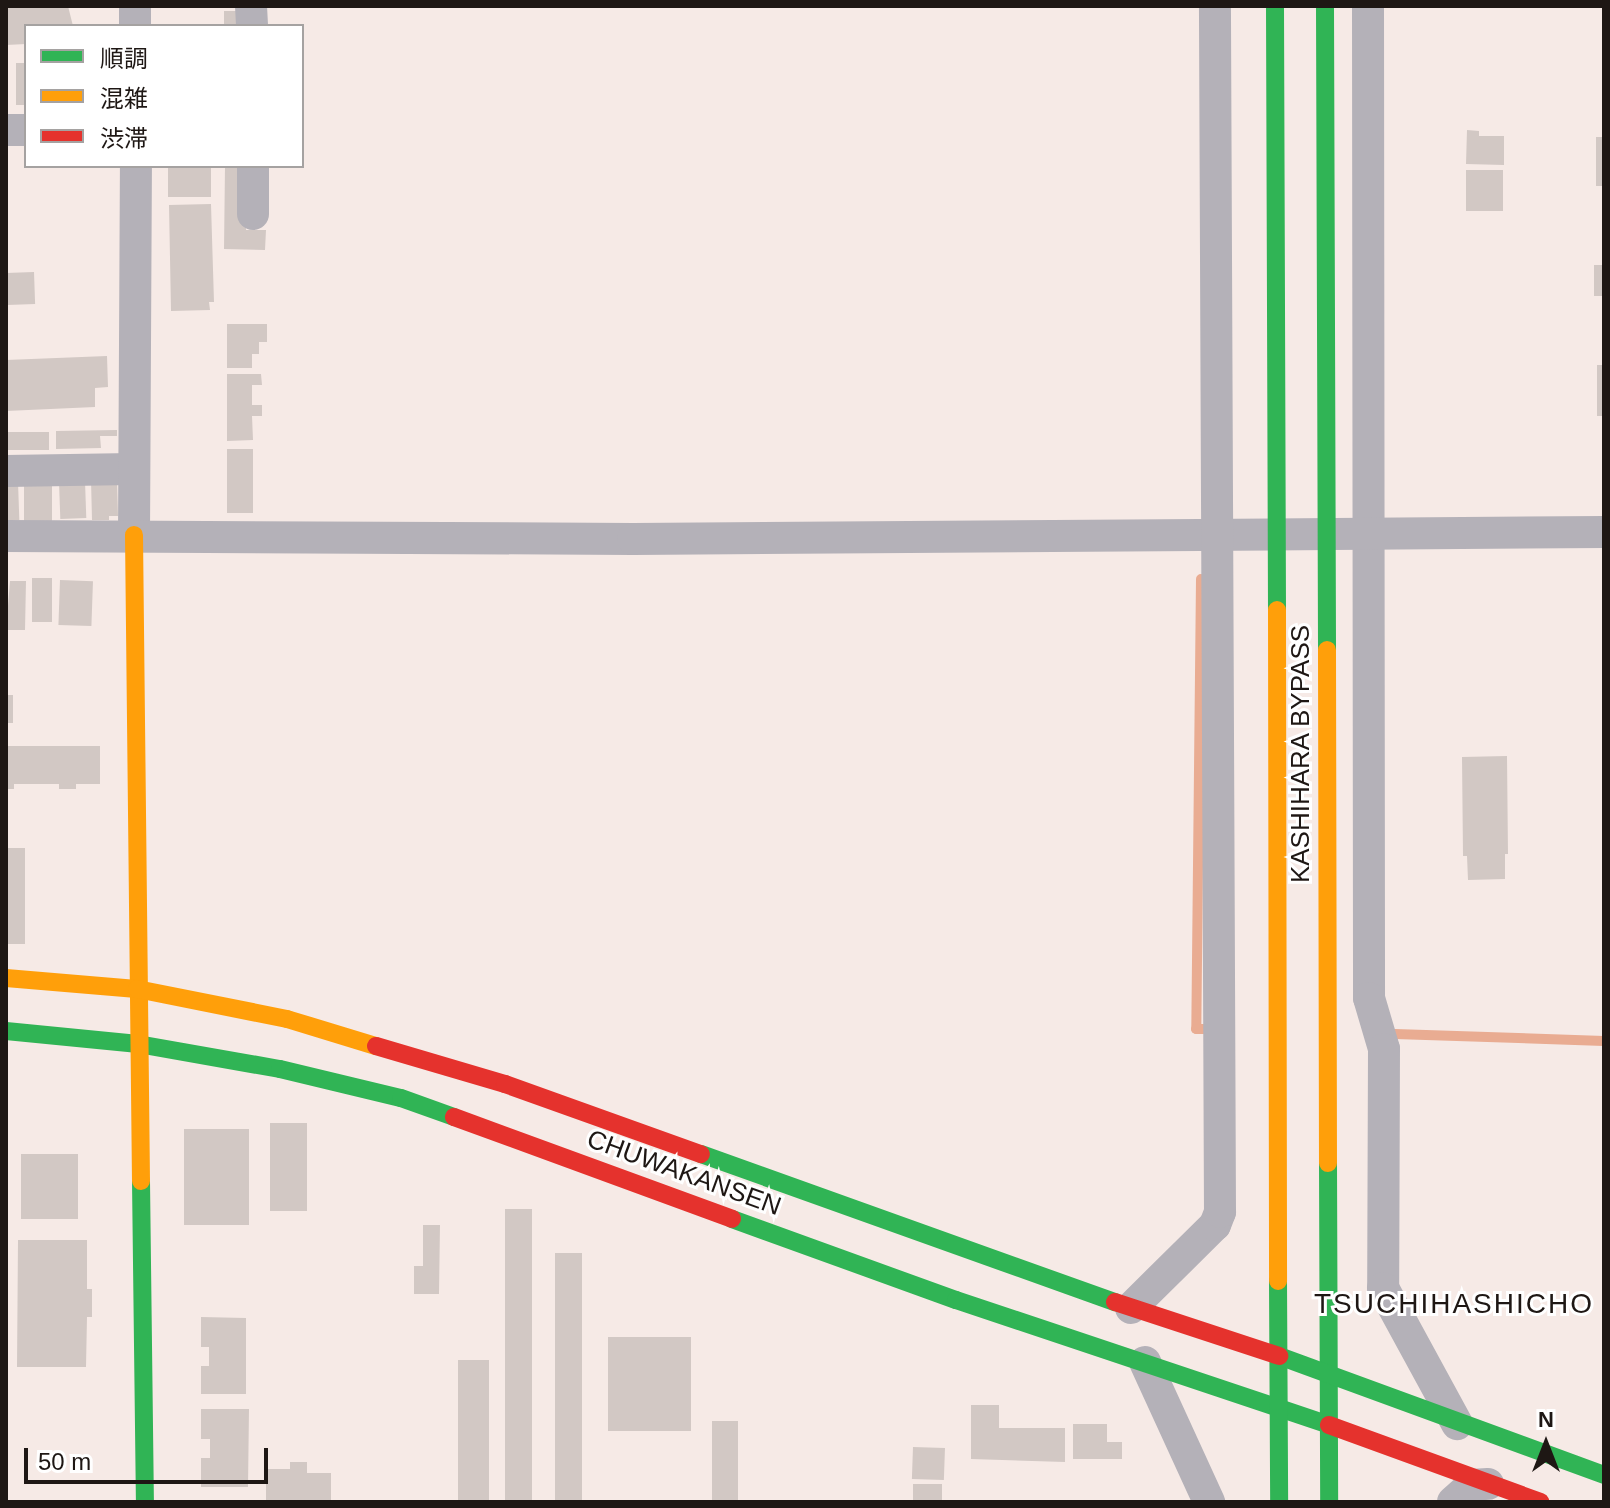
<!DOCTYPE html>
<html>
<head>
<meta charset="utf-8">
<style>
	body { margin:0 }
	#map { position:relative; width:1610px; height:1508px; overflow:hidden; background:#f6eae6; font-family:Helvetica,"Noto Sans JP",sans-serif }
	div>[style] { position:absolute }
	.stream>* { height:10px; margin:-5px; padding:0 5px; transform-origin:5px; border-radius:5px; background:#e9ac92 }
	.building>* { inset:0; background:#d2c8c4; transform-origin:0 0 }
	.street>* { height:32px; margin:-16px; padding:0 16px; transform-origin:16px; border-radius:16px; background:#b4b1b8 }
	.fast>* { height:18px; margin:-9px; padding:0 9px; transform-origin:9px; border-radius:9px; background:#30b455 }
	.slow>* { height:18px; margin:-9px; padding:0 9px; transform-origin:9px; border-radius:9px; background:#ff9f0a }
	.jam>* { height:18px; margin:-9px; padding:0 9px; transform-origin:9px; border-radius:9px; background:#e5322d }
	span { translate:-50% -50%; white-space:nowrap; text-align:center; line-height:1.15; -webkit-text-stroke:6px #fff; paint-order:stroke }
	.street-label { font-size:26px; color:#1e1714 }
	.neighbourhood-label { font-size:28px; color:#1e1714; letter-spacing:2px }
	.frame { position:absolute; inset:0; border:8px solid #1e1714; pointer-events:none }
	.legend { position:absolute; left:24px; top:24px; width:280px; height:144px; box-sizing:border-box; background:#fff; border:2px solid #a5a2a1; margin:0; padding:10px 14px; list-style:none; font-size:24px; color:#1e1714 }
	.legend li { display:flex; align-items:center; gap:16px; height:40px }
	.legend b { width:40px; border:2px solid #a5a2a1 }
	.north { position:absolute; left:1506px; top:1404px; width:80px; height:80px; -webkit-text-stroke:6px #fff; paint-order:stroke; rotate:0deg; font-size:22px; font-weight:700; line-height:32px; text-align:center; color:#1e1714 }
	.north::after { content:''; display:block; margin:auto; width:28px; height:36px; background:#1e1714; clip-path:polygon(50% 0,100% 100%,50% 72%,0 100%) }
	.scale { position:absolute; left:24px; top:1448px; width:244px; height:36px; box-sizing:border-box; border:4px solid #1e1714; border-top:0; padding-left:10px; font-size:24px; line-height:28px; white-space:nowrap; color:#1e1714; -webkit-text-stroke:6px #fff; paint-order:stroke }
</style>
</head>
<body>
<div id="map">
	<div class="stream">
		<div style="left:1201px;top:579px;width:450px;rotate:90.6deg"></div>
		<div style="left:1196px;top:1029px;width:12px"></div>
		<div style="left:1395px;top:1034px;width:209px;rotate:1.9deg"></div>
	</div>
	<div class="building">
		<div style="clip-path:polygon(6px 6px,68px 6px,73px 26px,26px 26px,26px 44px,6px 45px)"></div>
		<div style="left:224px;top:11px;width:22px;height:15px"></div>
		<div style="left:16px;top:63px;width:10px;height:42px"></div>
		<div style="clip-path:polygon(1467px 130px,1479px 131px,1479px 136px,1504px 136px,1504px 165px,1466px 164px)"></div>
		<div style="left:1596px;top:137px;width:8px;height:49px"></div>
		<div style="left:168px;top:166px;width:43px;height:31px"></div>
		<div style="clip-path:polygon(225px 166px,247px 166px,246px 230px,266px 230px,265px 250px,224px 249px)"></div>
		<div style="left:1466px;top:170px;width:37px;height:41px"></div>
		<div style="clip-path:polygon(211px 204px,214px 302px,209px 302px,210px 310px,171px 311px,169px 205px)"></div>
		<div style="left:1594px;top:265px;width:10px;height:31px"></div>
		<div style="left:34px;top:272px;width:32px;height:28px;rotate:88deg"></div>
		<div style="clip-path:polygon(227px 324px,267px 324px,267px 342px,259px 342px,259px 354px,252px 354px,252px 368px,227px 368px)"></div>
		<div style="clip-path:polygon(107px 356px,108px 387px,95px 388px,95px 407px,6px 411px,6px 360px)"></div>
		<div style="left:1597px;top:365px;width:7px;height:51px"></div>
		<div style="clip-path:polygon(227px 374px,261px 374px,262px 385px,252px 385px,252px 405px,262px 405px,262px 416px,252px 416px,253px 440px,227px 441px)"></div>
		<div style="clip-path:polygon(117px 430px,117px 436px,100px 436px,101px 448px,56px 449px,56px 431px)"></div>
		<div style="left:49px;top:432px;width:18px;height:42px;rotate:90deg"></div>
		<div style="left:227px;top:449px;width:26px;height:64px"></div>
		<div style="clip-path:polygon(91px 480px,117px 480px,118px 516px,109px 516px,109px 520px,92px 520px)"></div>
		<div style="left:85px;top:481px;width:37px;height:26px;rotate:88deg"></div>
		<div style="left:18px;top:482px;width:38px;height:12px;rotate:88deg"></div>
		<div style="left:24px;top:482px;width:28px;height:41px"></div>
		<div style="left:32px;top:578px;width:20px;height:44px"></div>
		<div style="left:60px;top:580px;width:33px;height:45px;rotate:2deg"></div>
		<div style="clip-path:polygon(10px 581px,26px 581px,25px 630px,6px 630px)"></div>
		<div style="left:6px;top:695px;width:7px;height:28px"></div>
		<div style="clip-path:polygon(6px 746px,100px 746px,100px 784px,76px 784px,76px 789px,59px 789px,59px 784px,14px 784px,14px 789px,6px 789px)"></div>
		<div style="clip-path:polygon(1507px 756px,1508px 854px,1505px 854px,1505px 879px,1468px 880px,1467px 856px,1463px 856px,1462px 757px)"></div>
		<div style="left:6px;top:848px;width:19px;height:96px"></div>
		<div style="left:270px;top:1123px;width:37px;height:88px"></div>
		<div style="left:184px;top:1129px;width:65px;height:96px"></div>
		<div style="left:21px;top:1154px;width:57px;height:65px"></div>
		<div style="left:505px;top:1209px;width:27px;height:293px"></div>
		<div style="clip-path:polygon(423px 1225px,440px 1225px,439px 1294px,414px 1294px,414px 1266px,423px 1266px)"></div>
		<div style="clip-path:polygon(18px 1240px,87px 1240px,87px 1289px,92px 1289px,92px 1317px,87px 1317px,86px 1367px,17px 1367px)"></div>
		<div style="left:555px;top:1253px;width:27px;height:249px"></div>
		<div style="clip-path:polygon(201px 1317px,246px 1318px,246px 1394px,201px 1394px,201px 1366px,209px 1366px,209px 1347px,201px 1347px)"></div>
		<div style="left:608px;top:1337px;width:83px;height:94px"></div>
		<div style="left:458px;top:1360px;width:31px;height:142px"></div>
		<div style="clip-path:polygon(971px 1405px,999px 1405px,999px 1428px,1065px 1428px,1065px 1462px,971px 1459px)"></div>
		<div style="clip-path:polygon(201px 1409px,249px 1409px,248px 1487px,201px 1487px,201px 1458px,210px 1458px,210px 1439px,201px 1439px)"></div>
		<div style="left:712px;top:1421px;width:26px;height:81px"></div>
		<div style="clip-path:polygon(1073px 1424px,1107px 1424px,1107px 1442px,1122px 1442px,1122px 1459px,1073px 1459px)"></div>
		<div style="left:913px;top:1447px;width:32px;height:32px;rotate:2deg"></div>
		<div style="clip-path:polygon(290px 1462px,307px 1462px,307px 1473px,331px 1473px,331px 1502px,266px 1502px,266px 1469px,290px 1469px)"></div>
		<div style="left:913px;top:1484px;width:29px;height:18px"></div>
	</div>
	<div class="street">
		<div style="left:135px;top:6px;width:20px;rotate:90deg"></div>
		<div style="left:251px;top:6px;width:20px;rotate:87deg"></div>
		<div style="left:1368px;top:6px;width:992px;rotate:89.94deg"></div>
		<div style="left:1369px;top:998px;width:53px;rotate:73.6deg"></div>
		<div style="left:1384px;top:1049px;width:239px;rotate:90.2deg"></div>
		<div style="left:1383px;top:1288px;width:155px;rotate:61.4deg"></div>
		<div style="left:6px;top:130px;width:20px"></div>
		<div style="left:253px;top:166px;width:48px;rotate:90deg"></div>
		<div style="left:6px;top:471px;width:127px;rotate:-0.9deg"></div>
		<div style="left:134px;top:535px;width:369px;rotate:-89.7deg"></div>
		<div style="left:6px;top:536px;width:627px;rotate:0.27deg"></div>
		<div style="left:633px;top:539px;width:971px;rotate:-0.41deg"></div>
		<div style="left:1131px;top:1308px;width:118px;rotate:-44.7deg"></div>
		<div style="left:1215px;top:1225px;width:14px;rotate:-69deg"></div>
		<div style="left:1220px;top:1212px;width:1206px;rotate:-90.24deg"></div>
		<div style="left:1145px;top:1362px;width:154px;rotate:65.4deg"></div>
		<div style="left:1453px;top:1502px;width:25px;rotate:-42deg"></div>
		<div style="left:1472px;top:1485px;width:16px;rotate:-4deg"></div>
	</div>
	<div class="fast">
		<div style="left:1275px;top:6px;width:604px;rotate:89.81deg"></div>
		<div style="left:1325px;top:6px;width:644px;rotate:89.82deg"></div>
		<div style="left:6px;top:1031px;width:133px;rotate:5.6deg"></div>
		<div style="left:138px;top:1044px;width:144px;rotate:10deg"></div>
		<div style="left:280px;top:1069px;width:124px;rotate:13.5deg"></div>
		<div style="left:401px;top:1098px;width:56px;rotate:19.7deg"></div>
		<div style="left:701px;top:1154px;width:440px;rotate:19.7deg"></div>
		<div style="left:1328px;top:1163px;width:339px;rotate:89.8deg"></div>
		<div style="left:141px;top:1181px;width:321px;rotate:89.3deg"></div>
		<div style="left:732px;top:1219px;width:238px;rotate:19.9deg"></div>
		<div style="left:956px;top:1300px;width:393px;rotate:18.5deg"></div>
		<div style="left:1278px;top:1281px;width:221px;rotate:89.7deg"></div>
		<div style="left:1279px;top:1356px;width:346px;rotate:20.1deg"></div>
	</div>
	<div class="slow">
		<div style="left:134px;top:535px;width:646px;rotate:89.38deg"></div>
		<div style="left:1277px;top:610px;width:671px;rotate:89.91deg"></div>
		<div style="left:1327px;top:650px;width:513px;rotate:89.89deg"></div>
		<div style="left:6px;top:978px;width:131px;rotate:4.8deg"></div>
		<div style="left:137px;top:989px;width:153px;rotate:11.3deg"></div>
		<div style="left:287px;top:1019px;width:93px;rotate:16.9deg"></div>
	</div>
	<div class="jam">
		<div style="left:376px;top:1046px;width:134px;rotate:16.4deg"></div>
		<div style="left:505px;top:1084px;width:208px;rotate:19.7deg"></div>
		<div style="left:454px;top:1117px;width:296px;rotate:20.1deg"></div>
		<div style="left:1115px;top:1302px;width:173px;rotate:18.2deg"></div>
		<div style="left:1329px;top:1425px;width:225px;rotate:20deg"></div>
	</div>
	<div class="street-label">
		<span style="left:1301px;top:754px;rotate:-90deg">KASHIHARA BYPASS</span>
		<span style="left:684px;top:1173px;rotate:20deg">CHUWAKANSEN</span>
	</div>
	<div class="neighbourhood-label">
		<span style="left:1454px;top:1304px">TSUCHIHASHICHO</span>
	</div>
	<div class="frame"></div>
	<ul class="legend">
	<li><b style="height:10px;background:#30b455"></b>順調</li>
	<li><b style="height:10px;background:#ff9f0a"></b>混雑</li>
	<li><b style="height:10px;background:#e5322d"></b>渋滞</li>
	</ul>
	<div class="north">N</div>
	<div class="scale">50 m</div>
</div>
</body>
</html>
